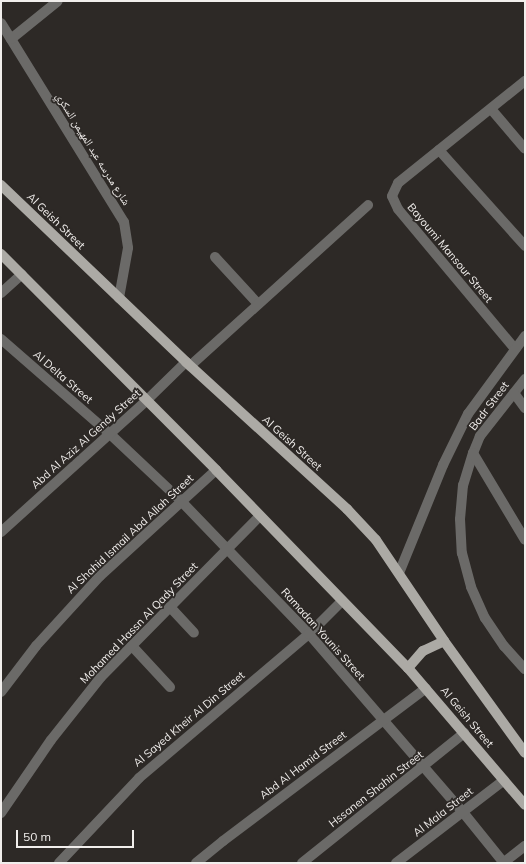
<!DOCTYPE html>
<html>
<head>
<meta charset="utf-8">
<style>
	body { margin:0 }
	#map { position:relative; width:526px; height:864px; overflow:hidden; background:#2d2926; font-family:Mulish,"Noto Naskh Arabic",sans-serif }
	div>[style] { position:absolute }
	.minor>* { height:10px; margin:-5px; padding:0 5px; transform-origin:5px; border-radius:5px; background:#6b6a68 }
	.major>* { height:10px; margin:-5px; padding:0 5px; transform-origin:5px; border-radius:5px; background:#acaaa5 }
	span { translate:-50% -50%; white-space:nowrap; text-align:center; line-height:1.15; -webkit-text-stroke:3.5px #2d2926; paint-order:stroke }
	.street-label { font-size:11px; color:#f1eeec }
	.frame { position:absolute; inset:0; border:2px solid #f1eeec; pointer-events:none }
	.scale { position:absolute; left:16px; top:830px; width:118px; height:18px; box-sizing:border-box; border:2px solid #f1eeec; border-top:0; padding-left:5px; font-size:12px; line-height:14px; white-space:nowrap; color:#f1eeec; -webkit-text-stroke:3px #2d2926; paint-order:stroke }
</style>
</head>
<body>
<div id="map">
	<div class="minor">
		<div style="left:1px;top:23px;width:234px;rotate:58.3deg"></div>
		<div style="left:124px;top:222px;width:26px;rotate:81deg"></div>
		<div style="left:128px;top:248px;width:51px;rotate:100.2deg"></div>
		<div style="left:11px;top:39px;width:60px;rotate:-39deg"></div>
		<div style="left:491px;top:109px;width:52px;rotate:49.6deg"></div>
		<div style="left:439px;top:150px;width:129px;rotate:48.1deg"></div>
		<div style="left:215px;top:257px;width:64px;rotate:47.5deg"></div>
		<div style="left:1px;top:293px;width:28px;rotate:-42deg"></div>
		<div style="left:1px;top:339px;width:145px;rotate:41.1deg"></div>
		<div style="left:110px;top:434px;width:98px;rotate:43.3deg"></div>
		<div style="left:181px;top:501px;width:185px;rotate:46.1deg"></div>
		<div style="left:309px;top:634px;width:234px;rotate:49.2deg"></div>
		<div style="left:462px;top:811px;width:67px;rotate:51.1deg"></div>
		<div style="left:515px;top:349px;width:182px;rotate:-129.9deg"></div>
		<div style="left:398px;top:209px;width:14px;rotate:-115deg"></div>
		<div style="left:392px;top:196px;width:14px;rotate:-65deg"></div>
		<div style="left:398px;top:183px;width:163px;rotate:-38.8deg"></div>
		<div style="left:190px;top:366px;width:240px;rotate:-42.1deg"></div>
		<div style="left:525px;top:379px;width:73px;rotate:128.3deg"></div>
		<div style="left:480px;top:436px;width:18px;rotate:112deg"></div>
		<div style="left:473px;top:453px;width:34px;rotate:107deg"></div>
		<div style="left:463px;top:485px;width:34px;rotate:95deg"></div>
		<div style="left:460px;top:519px;width:34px;rotate:87deg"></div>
		<div style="left:462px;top:553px;width:35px;rotate:75deg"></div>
		<div style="left:471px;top:587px;width:34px;rotate:66deg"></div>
		<div style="left:485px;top:618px;width:34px;rotate:56deg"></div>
		<div style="left:504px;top:646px;width:31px;rotate:48deg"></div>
		<div style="left:514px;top:393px;width:19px;rotate:54deg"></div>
		<div style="left:473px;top:453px;width:101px;rotate:59.1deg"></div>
		<div style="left:1px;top:532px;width:197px;rotate:-42.1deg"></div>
		<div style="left:147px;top:400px;width:54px;rotate:-44.3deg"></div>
		<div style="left:399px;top:573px;width:117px;rotate:-67.8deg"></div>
		<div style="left:443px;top:465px;width:57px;rotate:-63.9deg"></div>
		<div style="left:468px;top:414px;width:97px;rotate:-53.8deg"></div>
		<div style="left:170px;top:607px;width:35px;rotate:47deg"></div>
		<div style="left:132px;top:646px;width:56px;rotate:47.2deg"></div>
		<div style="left:1px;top:692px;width:58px;rotate:-52.7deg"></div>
		<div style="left:36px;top:646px;width:95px;rotate:-47.6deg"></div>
		<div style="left:100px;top:576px;width:157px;rotate:-42.4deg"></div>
		<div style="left:1px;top:813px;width:88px;rotate:-55.6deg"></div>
		<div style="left:51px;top:740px;width:80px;rotate:-51.6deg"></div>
		<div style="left:101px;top:677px;width:226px;rotate:-45.4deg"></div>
		<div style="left:59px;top:863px;width:117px;rotate:-46.7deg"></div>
		<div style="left:139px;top:778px;width:223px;rotate:-40.3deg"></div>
		<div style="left:309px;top:634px;width:47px;rotate:-45deg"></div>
		<div style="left:196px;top:863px;width:35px;rotate:-39deg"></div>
		<div style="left:223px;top:841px;width:254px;rotate:-37deg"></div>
		<div style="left:302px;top:863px;width:208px;rotate:-38.7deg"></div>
		<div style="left:396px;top:863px;width:136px;rotate:-37.5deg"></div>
		<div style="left:503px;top:863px;width:28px;rotate:-38deg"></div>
	</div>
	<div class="major">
		<div style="left:1px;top:185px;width:256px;rotate:43.7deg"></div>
		<div style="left:186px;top:362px;width:218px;rotate:42.4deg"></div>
		<div style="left:347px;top:509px;width:42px;rotate:46.9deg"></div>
		<div style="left:376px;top:540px;width:122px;rotate:56deg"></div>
		<div style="left:444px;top:641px;width:138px;rotate:54.1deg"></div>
		<div style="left:1px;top:254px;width:305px;rotate:45.1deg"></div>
		<div style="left:216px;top:470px;width:276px;rotate:45.9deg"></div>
		<div style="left:408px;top:668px;width:180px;rotate:49.5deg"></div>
		<div style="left:408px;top:668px;width:23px;rotate:-49deg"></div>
		<div style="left:423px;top:651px;width:23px;rotate:-25deg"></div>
	</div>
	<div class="street-label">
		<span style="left:93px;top:149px;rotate:58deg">شارع مدرسه عبد المهيمن السكري</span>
		<span style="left:56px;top:221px;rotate:44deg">Al Geish Street</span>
		<span style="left:450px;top:253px;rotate:50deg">Bayoumi Mansour Street</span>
		<span style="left:63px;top:377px;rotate:41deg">Al Delta Street</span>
		<span style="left:489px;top:406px;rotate:-53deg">Badr Street</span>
		<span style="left:86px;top:439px;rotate:-42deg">Abd Al Aziz Al Gendy Street</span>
		<span style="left:292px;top:443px;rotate:42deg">Al Geish Street</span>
		<span style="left:130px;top:534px;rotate:-43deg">Al Shahid Ismail Abd Allah Street</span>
		<span style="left:139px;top:623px;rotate:-46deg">Mohamed Hassn Al Qady Street</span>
		<span style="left:323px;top:634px;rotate:48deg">Ramadan Younis Street</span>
		<span style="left:467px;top:717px;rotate:50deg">Al Geish Street</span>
		<span style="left:189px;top:719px;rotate:-40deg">Al Sayed Kheir Al Din Street</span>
		<span style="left:303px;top:765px;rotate:-37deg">Abd Al Hamid Street</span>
		<span style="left:376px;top:789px;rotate:-38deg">Hssanen Shahin Street</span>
		<span style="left:443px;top:812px;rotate:-38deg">Al Mala Street</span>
	</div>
	<div class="frame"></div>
	<div class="scale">50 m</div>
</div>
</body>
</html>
